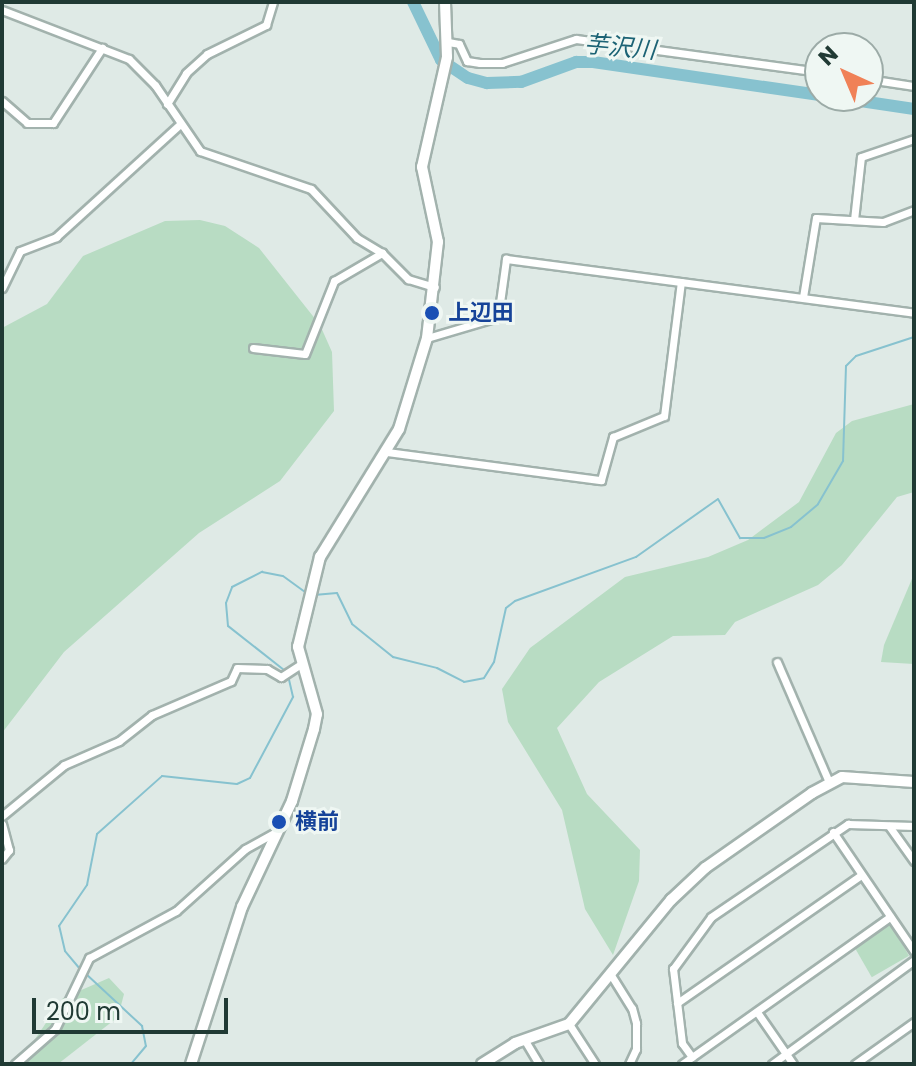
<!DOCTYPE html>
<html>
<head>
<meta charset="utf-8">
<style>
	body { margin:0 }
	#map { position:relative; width:916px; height:1066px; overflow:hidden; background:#dfeae6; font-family:Poppins,"Noto Sans JP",sans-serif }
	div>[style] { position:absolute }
	.green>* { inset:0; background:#b8dcc3; transform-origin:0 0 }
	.stream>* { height:2px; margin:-1px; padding:0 1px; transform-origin:1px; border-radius:1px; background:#87c2cf }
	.river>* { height:12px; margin:-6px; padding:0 6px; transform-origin:6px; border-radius:6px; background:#87c2cf }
	.roads { filter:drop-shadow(2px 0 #a2b2ad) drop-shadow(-2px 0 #a2b2ad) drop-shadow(0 2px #a2b2ad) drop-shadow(0 -2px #a2b2ad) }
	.street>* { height:7px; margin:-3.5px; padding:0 3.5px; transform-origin:3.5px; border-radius:3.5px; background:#fff }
	.secondary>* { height:10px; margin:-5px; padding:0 5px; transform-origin:5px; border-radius:5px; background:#fff }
	.dots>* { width:22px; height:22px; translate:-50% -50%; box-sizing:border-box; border:4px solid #eff7f3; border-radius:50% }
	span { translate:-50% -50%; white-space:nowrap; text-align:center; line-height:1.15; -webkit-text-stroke:6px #eff7f3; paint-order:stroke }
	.transit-label { font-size:22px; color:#164399; font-weight:700 }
	.left { translate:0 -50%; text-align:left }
	.water-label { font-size:24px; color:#1c6375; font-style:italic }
	.frame { position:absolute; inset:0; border:4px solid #203a34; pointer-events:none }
	.north { position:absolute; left:804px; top:32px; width:80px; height:80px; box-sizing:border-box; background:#eff7f3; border:2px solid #9caba7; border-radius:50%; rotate:316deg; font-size:22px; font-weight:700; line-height:32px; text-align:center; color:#203a34 }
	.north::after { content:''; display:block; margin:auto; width:28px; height:36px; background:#f08157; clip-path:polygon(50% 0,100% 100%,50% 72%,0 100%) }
	.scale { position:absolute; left:32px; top:998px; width:196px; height:36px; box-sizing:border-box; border:4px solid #203a34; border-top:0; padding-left:10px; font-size:24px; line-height:28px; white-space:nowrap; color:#203a34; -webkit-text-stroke:6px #eff7f3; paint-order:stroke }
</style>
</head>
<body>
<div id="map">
	<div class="green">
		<div style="clip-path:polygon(200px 220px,225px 226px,259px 248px,320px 325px,332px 352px,334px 411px,280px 481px,199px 533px,64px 652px,2px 733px,2px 328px,47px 304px,83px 256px,165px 221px)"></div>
		<div style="clip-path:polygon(914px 404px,914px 492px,897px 497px,842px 565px,818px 585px,735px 622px,725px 635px,673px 636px,599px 682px,557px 728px,587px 794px,640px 850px,639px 881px,613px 955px,585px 909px,562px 810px,508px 722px,502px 689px,530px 648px,625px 577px,708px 557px,748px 540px,799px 502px,836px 433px,852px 421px)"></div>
		<div style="clip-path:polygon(914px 574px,914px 664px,881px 662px,884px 645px)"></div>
		<div style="left:889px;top:921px;width:40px;height:43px;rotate:60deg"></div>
		<div style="clip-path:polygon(109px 978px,124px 994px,118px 1017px,58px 1064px,18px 1064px,63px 998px)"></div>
	</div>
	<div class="stream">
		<div style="left:314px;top:595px;width:23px;rotate:-5deg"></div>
		<div style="left:337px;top:593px;width:34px;rotate:64deg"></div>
		<div style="left:352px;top:624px;width:53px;rotate:38.8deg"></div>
		<div style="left:393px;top:657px;width:45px;rotate:14deg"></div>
		<div style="left:437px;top:668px;width:30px;rotate:27deg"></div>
		<div style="left:464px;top:682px;width:20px;rotate:-11deg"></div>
		<div style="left:484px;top:678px;width:19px;rotate:-58deg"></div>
		<div style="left:494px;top:662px;width:55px;rotate:-77.5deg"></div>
		<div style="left:506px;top:608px;width:11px;rotate:-38deg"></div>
		<div style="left:515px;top:601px;width:129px;rotate:-20deg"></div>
		<div style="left:636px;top:557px;width:100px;rotate:-35.3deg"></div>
		<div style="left:718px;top:499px;width:45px;rotate:60.6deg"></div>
		<div style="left:740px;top:538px;width:24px"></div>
		<div style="left:764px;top:538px;width:29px;rotate:-22deg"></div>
		<div style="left:791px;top:527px;width:35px;rotate:-40deg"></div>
		<div style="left:818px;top:504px;width:50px;rotate:-59.8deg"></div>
		<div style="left:843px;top:461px;width:95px;rotate:-88.2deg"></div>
		<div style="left:846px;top:366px;width:14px;rotate:-45deg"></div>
		<div style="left:856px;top:356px;width:61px;rotate:-18.1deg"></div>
		<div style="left:284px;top:670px;width:71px;rotate:-141.8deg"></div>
		<div style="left:228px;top:626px;width:23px;rotate:-95deg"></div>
		<div style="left:226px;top:603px;width:17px;rotate:-69deg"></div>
		<div style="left:232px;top:587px;width:34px;rotate:-27deg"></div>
		<div style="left:262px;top:572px;width:21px;rotate:11deg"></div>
		<div style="left:283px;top:576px;width:31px;rotate:36deg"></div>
		<div style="left:80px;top:969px;width:23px;rotate:-130deg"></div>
		<div style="left:65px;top:951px;width:26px;rotate:-103deg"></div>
		<div style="left:59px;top:926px;width:50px;rotate:-55.7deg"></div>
		<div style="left:87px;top:885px;width:52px;rotate:-78.9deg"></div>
		<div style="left:97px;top:834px;width:87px;rotate:-41.7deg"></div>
		<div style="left:162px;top:776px;width:75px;rotate:6.1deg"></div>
		<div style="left:237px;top:784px;width:14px;rotate:-25deg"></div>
		<div style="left:250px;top:778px;width:92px;rotate:-62deg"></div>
		<div style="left:293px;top:697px;width:23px;rotate:-103deg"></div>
		<div style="left:85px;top:973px;width:78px;rotate:42.9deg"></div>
		<div style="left:142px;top:1026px;width:20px;rotate:79deg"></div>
		<div style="left:146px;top:1046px;width:23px;rotate:130deg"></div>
	</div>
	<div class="river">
		<div style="left:413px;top:2px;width:64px;rotate:64.2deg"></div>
		<div style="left:441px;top:60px;width:32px;rotate:34deg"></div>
		<div style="left:468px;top:78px;width:20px;rotate:15deg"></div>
		<div style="left:487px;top:83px;width:34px;rotate:-2deg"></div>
		<div style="left:521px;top:82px;width:59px;rotate:-20deg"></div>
		<div style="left:576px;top:62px;width:17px"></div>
		<div style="left:593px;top:62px;width:229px;rotate:8.3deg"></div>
		<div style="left:827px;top:96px;width:88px;rotate:8.5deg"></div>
	</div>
	<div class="roads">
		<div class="street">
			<div style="left:2px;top:10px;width:136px;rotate:21.1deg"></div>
			<div style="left:129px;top:59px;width:37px;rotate:45deg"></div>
			<div style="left:155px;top:85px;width:80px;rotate:55.7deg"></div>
			<div style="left:200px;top:151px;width:117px;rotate:18.9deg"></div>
			<div style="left:311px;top:189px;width:67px;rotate:46.8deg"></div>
			<div style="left:357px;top:238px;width:29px;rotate:31deg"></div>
			<div style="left:382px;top:253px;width:37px;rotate:45deg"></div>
			<div style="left:408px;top:279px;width:28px;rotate:17deg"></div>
			<div style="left:448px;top:42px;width:11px;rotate:10deg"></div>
			<div style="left:459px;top:44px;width:19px;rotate:65deg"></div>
			<div style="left:467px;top:61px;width:13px;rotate:9deg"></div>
			<div style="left:480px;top:63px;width:22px"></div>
			<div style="left:502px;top:63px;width:78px;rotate:-18deg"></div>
			<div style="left:576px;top:39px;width:246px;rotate:7.7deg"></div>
			<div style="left:868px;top:79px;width:47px;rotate:8.7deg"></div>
			<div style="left:2px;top:101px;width:33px;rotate:41deg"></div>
			<div style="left:27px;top:123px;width:26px"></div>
			<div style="left:53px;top:123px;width:90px;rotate:-56.8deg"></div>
			<div style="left:167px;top:104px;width:36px;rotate:-58deg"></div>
			<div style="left:186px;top:73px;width:28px;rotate:-42deg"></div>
			<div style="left:207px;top:54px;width:66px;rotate:-26.2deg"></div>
			<div style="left:266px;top:25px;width:24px;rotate:-73deg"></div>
			<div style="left:854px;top:220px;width:63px;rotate:-83.7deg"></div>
			<div style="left:861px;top:157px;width:56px;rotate:-18.8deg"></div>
			<div style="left:2px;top:288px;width:41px;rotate:-64.1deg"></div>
			<div style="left:20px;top:251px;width:39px;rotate:-21deg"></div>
			<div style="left:56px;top:237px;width:166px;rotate:-42.3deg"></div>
			<div style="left:803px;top:297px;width:80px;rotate:-80.7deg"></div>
			<div style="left:816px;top:218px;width:67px;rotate:3.4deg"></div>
			<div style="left:883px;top:222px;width:33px;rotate:-21deg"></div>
			<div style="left:427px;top:338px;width:74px;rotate:-16.5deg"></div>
			<div style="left:498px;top:317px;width:59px;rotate:-82.1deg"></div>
			<div style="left:506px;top:259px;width:412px;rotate:7.5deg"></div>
			<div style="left:253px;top:348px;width:52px;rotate:6.6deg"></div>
			<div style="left:305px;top:354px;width:79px;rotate:-68.3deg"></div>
			<div style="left:334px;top:281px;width:56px;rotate:-30.3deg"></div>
			<div style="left:387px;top:452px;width:216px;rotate:7.5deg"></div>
			<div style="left:601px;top:480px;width:45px;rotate:-74.4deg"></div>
			<div style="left:613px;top:437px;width:55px;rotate:-22.4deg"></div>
			<div style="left:664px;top:416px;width:135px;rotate:-82.8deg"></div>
			<div style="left:777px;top:662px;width:131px;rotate:66.6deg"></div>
			<div style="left:2px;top:816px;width:80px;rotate:-39.4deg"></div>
			<div style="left:64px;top:765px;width:60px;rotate:-23.6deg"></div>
			<div style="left:119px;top:741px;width:42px;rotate:-38.2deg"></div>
			<div style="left:152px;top:715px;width:86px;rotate:-23.3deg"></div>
			<div style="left:231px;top:681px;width:14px;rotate:-65deg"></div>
			<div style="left:237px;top:668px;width:30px;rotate:2deg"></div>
			<div style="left:267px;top:669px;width:16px;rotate:30deg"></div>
			<div style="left:281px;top:677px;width:24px;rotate:-33deg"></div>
			<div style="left:2px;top:824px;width:27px;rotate:75deg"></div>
			<div style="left:9px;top:850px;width:11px;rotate:128deg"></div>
			<div style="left:889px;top:826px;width:43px;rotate:54.5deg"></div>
			<div style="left:833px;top:832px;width:144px;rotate:55.8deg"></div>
			<div style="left:611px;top:975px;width:39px;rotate:58deg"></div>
			<div style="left:632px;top:1008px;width:16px;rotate:75deg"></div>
			<div style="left:636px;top:1023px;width:26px;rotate:90deg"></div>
			<div style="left:636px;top:1049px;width:17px;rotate:115deg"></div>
			<div style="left:677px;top:1003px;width:224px;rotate:-34.8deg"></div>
			<div style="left:757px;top:1012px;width:63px;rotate:55.3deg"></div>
			<div style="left:569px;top:1024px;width:48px;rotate:57deg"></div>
			<div style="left:524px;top:1039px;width:29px;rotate:59deg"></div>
			<div style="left:692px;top:1057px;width:17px;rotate:-126deg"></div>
			<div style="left:682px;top:1043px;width:75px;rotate:-96.9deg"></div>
			<div style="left:673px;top:969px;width:64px;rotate:-53.8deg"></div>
			<div style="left:711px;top:917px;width:166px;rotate:-34.2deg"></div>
			<div style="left:848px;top:824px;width:66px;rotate:1.7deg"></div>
			<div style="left:15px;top:1064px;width:53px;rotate:-41.2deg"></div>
			<div style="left:55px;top:1029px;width:79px;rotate:-64.4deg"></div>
			<div style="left:89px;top:958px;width:99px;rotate:-28.4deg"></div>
			<div style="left:176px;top:911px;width:93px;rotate:-41.9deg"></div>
			<div style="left:245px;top:849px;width:33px;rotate:-29deg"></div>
			<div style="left:682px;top:1064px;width:255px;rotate:-35.3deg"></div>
			<div style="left:772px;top:1064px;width:176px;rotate:-36.2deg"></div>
			<div style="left:855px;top:1064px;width:72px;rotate:-35.4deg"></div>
		</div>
		<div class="secondary">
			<div style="left:191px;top:1064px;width:165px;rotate:-72deg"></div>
			<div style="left:242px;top:907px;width:117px;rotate:-64.7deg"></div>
			<div style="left:292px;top:801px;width:75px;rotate:-73deg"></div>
			<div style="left:314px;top:729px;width:15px;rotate:-79deg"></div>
			<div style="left:317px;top:714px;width:70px;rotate:-105.8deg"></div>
			<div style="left:298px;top:647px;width:93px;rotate:-76.3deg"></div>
			<div style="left:320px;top:557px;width:150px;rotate:-58.3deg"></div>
			<div style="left:399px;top:429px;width:95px;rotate:-72.9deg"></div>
			<div style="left:427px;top:338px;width:97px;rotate:-83.5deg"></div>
			<div style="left:438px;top:242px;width:77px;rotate:-102deg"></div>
			<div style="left:422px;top:167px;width:113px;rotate:-77.2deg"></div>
			<div style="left:447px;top:57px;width:55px;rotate:-92.1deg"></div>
			<div style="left:482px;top:1064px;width:39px;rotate:-32deg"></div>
			<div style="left:515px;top:1043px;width:57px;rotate:-19.4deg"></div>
			<div style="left:569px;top:1024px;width:161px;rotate:-50.6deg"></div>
			<div style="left:671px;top:900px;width:47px;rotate:-43.3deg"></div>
			<div style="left:705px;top:868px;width:131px;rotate:-35deg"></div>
			<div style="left:812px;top:793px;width:34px;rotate:-28deg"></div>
			<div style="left:842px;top:777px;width:72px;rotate:4deg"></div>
		</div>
	</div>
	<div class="dots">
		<div style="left:432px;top:313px;background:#1a4fb4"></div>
		<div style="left:279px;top:822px;background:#1a4fb4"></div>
	</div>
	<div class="transit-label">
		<span class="left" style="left:448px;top:313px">上辺田</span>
		<span class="left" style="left:295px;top:822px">横前</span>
	</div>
	<div class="water-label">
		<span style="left:620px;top:47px;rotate:5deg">芋沢川</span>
	</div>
	<div class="frame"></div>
	<div class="north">N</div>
	<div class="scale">200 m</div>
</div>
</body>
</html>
